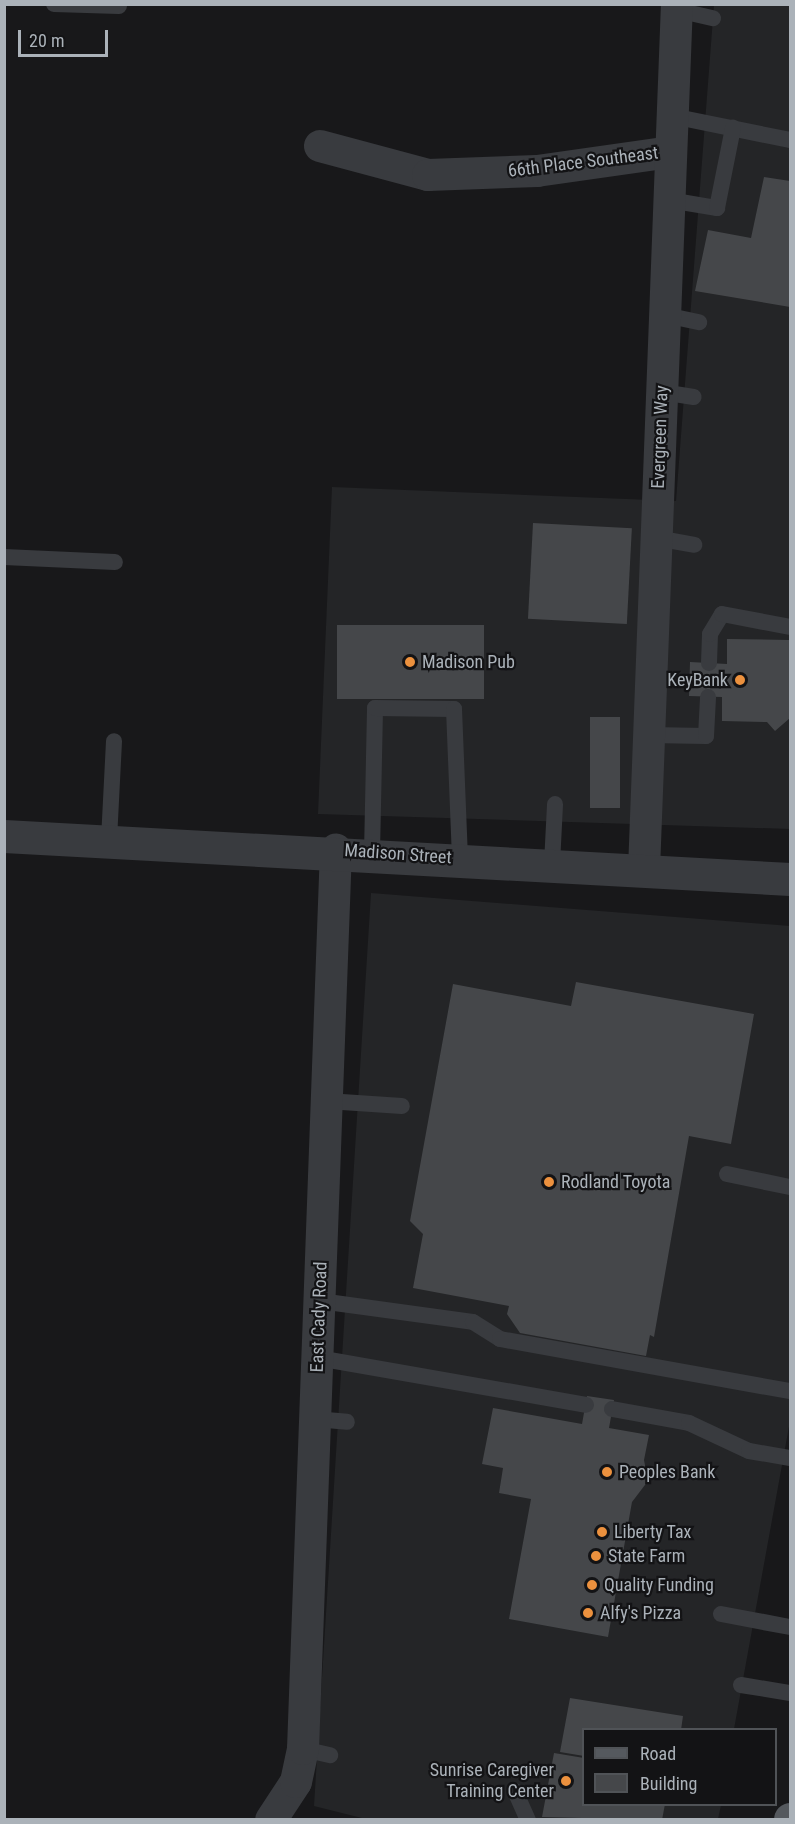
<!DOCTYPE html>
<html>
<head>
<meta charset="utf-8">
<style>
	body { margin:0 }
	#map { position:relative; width:795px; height:1824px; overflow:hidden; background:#18181a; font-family:"Roboto Condensed",sans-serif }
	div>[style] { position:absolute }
	.built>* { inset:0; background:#242527 }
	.building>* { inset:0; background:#45474a; transform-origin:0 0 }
	.service>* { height:16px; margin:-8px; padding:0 8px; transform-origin:8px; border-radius:8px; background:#393b3f }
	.minor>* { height:32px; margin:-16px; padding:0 16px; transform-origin:16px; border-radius:16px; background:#393b3f }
	.tertiary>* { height:33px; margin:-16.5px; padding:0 16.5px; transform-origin:16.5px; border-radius:16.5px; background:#393b3f }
	.primary>* { height:33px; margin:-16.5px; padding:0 16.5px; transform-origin:16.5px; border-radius:16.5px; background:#55595e }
	.dots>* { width:16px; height:16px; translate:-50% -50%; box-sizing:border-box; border:3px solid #131315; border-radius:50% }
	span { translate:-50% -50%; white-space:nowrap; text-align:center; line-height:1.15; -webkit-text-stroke:4.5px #131315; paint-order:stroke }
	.street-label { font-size:18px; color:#abb2b9 }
	.poi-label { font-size:18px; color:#abb2b9 }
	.left { translate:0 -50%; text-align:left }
	.right { translate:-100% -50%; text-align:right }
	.frame { position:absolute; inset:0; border:6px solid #abb2b9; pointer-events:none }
	.legend { position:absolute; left:582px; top:1728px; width:195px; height:78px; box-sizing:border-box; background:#131315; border:2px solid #505357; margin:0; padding:8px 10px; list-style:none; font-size:18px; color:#abb2b9 }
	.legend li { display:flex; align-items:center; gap:12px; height:30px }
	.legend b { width:30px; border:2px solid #505357 }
	.scale { position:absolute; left:18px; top:30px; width:90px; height:27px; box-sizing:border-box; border:3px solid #abb2b9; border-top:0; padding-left:8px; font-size:18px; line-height:21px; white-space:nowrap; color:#abb2b9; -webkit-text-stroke:4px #131315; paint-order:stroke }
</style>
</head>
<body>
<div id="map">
	<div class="built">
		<div style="clip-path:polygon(714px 5px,790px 5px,790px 829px,318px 814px,332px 487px,676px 501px)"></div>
		<div style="clip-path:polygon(371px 893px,790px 926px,790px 1421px,734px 1729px,584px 1730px,584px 1804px,721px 1805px,718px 1819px,370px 1820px,314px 1806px)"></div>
	</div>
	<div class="building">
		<div style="clip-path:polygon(764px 177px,790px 181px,790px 307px,695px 291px,708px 230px,751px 238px)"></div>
		<div style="left:533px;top:523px;width:99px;height:96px;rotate:3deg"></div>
		<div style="left:337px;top:625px;width:147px;height:74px"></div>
		<div style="clip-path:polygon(727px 639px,789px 640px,790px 718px,775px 731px,767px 722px,722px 721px,722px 697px,689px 696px,690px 662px,727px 664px)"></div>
		<div style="left:590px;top:717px;width:30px;height:91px"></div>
		<div style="clip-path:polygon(576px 982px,754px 1014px,731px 1144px,689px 1136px,654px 1337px,650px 1335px,646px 1356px,520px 1333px,507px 1314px,509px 1306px,413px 1288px,423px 1234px,410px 1221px,453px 984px,571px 1006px)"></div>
		<div style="clip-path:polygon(587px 1396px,614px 1400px,609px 1428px,649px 1435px,644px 1460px,648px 1481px,632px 1502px,608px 1637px,509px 1619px,531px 1499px,499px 1493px,503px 1468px,482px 1464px,493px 1408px,582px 1424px)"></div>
		<div style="clip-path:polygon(570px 1698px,683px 1716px,681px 1730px,584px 1730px,584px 1756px,560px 1752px)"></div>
		<div style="clip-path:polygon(554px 1753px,584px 1758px,584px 1804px,665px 1804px,662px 1820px,542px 1817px)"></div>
	</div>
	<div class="service">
		<div style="left:54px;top:4px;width:65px;rotate:1.8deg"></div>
		<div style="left:677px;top:10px;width:37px;rotate:13deg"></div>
		<div style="left:672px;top:116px;width:120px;rotate:11.5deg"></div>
		<div style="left:669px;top:200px;width:49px;rotate:9.5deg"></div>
		<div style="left:717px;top:208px;width:82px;rotate:-78.7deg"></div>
		<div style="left:665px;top:315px;width:35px;rotate:12deg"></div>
		<div style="left:662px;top:392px;width:32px;rotate:9deg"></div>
		<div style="left:656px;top:538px;width:39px;rotate:10deg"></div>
		<div style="left:4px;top:557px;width:111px;rotate:2.6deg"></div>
		<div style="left:709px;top:663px;width:29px;rotate:-88deg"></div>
		<div style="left:710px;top:634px;width:23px;rotate:-59deg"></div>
		<div style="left:722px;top:614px;width:69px;rotate:10.8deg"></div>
		<div style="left:649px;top:735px;width:57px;rotate:1deg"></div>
		<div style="left:706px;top:736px;width:39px;rotate:-87deg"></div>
		<div style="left:109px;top:840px;width:99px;rotate:-87.1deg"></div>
		<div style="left:372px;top:853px;width:145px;rotate:-88.8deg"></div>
		<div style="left:375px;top:708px;width:79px;rotate:0.7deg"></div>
		<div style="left:454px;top:709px;width:149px;rotate:87.7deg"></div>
		<div style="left:552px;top:864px;width:60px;rotate:-87.1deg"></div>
		<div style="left:327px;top:1101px;width:75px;rotate:3.8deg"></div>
		<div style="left:727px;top:1174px;width:64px;rotate:11.7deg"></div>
		<div style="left:320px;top:1301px;width:154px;rotate:7.8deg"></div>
		<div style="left:473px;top:1322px;width:32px;rotate:32deg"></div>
		<div style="left:500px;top:1339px;width:295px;rotate:10.2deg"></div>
		<div style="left:318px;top:1358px;width:272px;rotate:9.9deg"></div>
		<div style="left:612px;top:1409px;width:78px;rotate:10.3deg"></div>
		<div style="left:689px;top:1423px;width:66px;rotate:25deg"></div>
		<div style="left:749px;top:1451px;width:42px;rotate:9.7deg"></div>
		<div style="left:315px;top:1419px;width:32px;rotate:5deg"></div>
		<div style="left:721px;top:1614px;width:70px;rotate:10.7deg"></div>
		<div style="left:741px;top:1685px;width:50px;rotate:9.3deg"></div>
		<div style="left:303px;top:1749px;width:28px;rotate:13deg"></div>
		<div style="left:515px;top:1791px;width:32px;rotate:66deg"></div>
	</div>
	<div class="minor">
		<div style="left:320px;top:146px;width:112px;rotate:15deg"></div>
		<div style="left:428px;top:175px;width:109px;rotate:-2.1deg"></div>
		<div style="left:537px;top:171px;width:135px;rotate:-8.1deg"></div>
		<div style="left:644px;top:870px;width:867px;rotate:-87.82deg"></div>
		<div style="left:271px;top:1820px;width:45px;rotate:-56.7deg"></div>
		<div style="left:296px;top:1782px;width:34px;rotate:-78deg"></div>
		<div style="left:303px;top:1749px;width:900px;rotate:-87.9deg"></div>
	</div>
	<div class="tertiary">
		<div style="left:4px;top:836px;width:787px;rotate:3.13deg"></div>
	</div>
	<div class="primary">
		<div style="left:790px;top:1820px;width:1px;rotate:-90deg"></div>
	</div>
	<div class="dots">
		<div style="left:410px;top:662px;background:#ec913e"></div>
		<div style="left:740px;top:680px;background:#ec913e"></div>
		<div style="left:549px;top:1182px;background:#ec913e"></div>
		<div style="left:607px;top:1472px;background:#ec913e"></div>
		<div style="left:602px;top:1532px;background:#ec913e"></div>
		<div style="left:596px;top:1556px;background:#ec913e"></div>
		<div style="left:592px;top:1585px;background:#ec913e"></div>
		<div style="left:588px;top:1613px;background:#ec913e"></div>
		<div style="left:566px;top:1781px;background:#ec913e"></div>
	</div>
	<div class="street-label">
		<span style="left:583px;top:162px;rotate:-7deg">66th Place Southeast</span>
		<span style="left:660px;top:437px;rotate:-88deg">Evergreen Way</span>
		<span style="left:398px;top:854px;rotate:4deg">Madison Street</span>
		<span style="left:319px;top:1317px;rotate:-88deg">East Cady Road</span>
	</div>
	<div class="poi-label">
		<span class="left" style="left:422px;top:662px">Madison Pub</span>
		<span class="right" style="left:728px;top:680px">KeyBank</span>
		<span class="left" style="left:561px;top:1182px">Rodland Toyota</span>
		<span class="left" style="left:619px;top:1472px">Peoples Bank</span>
		<span class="left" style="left:614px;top:1532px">Liberty Tax</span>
		<span class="left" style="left:608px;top:1556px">State Farm</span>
		<span class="left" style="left:604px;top:1585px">Quality Funding</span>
		<span class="left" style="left:600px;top:1613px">Alfy's Pizza</span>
		<span class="right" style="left:554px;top:1781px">Sunrise Caregiver<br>Training Center</span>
	</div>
	<div class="frame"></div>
	<ul class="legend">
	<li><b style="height:8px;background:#55595e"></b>Road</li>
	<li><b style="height:16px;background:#45474a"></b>Building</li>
	</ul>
	<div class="scale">20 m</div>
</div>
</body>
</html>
